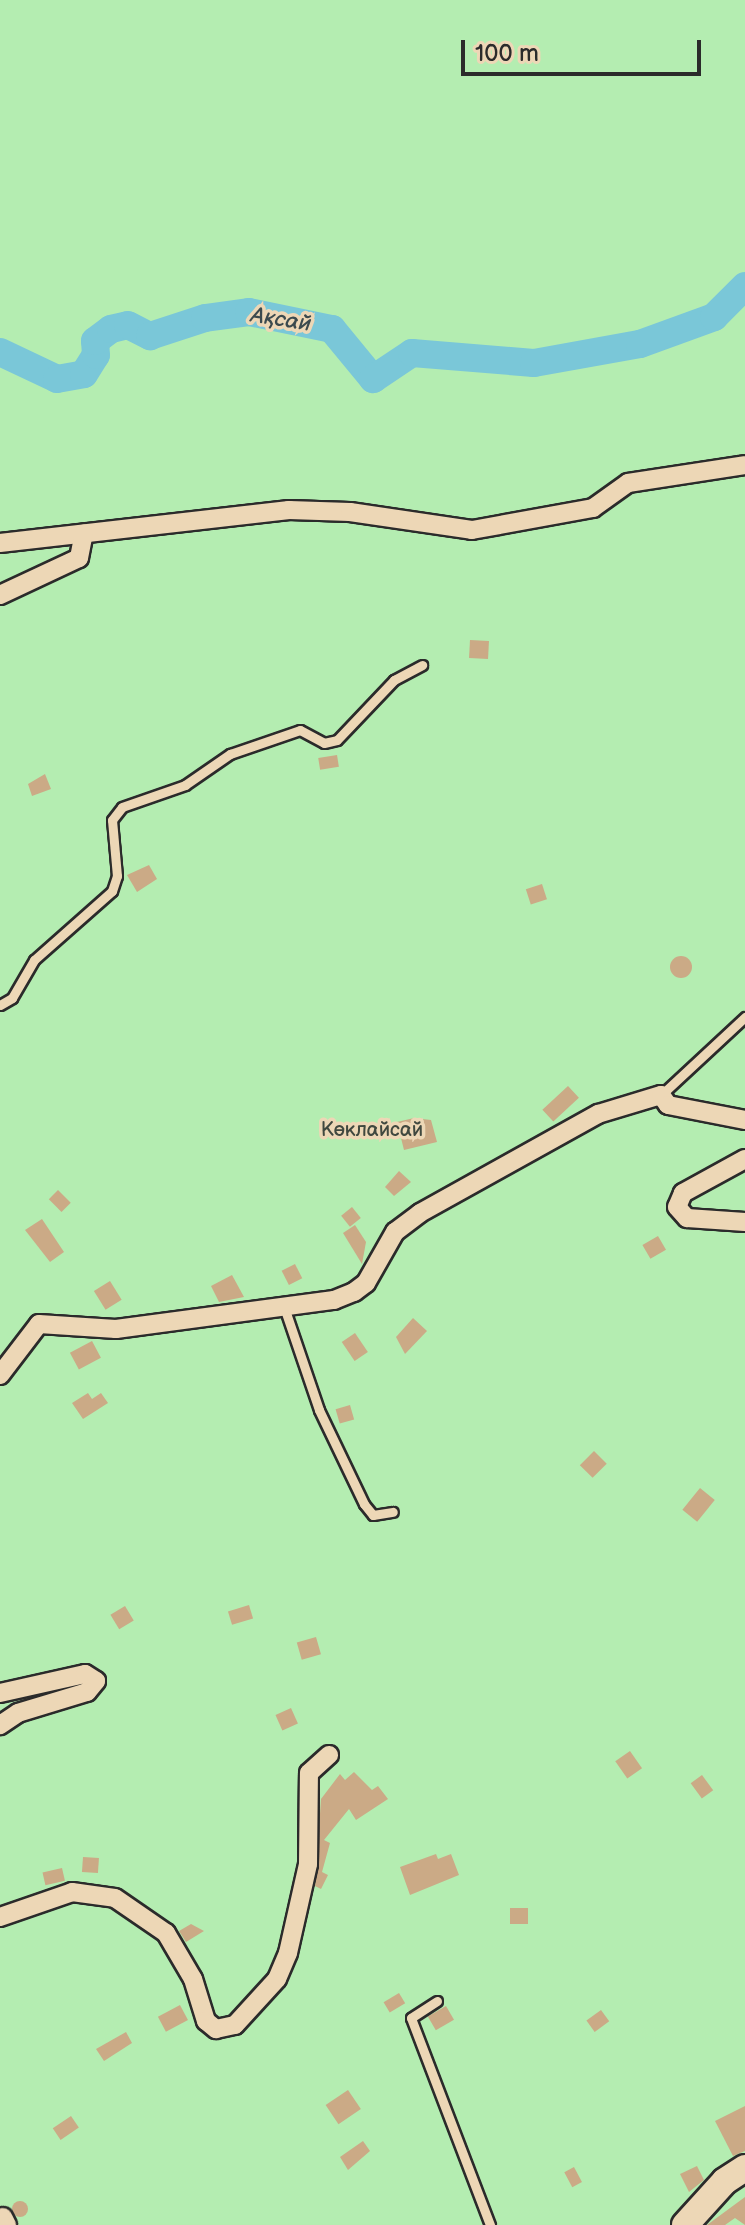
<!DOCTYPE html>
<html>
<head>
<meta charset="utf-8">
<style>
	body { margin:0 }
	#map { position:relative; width:745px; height:2225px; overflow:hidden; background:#ebd2af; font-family:"Balsamiq Sans",sans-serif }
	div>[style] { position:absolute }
	.green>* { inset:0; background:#b4edb1; transform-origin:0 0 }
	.river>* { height:28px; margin:-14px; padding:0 14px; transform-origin:14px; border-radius:14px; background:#7ac7d8 }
	.building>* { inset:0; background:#cbaa86; transform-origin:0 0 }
	.round { border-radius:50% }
	.roads { filter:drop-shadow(2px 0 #2b2b2b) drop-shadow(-2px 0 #2b2b2b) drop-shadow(0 2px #2b2b2b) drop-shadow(0 -2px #2b2b2b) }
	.lane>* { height:9px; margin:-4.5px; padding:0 4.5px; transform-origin:4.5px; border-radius:4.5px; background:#edd7b6 }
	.street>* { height:18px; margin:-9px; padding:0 9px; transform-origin:9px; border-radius:9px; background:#edd7b6 }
	.secondary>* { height:26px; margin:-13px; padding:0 13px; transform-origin:13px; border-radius:13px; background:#edd7b6 }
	span { translate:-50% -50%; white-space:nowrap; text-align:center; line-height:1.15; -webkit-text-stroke:7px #edd7b6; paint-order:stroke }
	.park-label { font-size:20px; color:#40483f }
	.water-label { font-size:22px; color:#3b4a4e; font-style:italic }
	.scale { position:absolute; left:461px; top:40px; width:240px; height:36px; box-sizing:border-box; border:4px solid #2b2b2b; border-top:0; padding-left:10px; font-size:24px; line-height:28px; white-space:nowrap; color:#2b2b2b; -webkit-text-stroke:6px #edd7b6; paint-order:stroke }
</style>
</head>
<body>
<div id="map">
	<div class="green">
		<div style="left:0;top:0;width:745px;height:2225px"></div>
	</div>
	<div class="river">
		<div style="left:0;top:352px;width:63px;rotate:25.3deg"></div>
		<div style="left:57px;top:379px;width:27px;rotate:-10deg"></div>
		<div style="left:84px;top:374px;width:22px;rotate:-58deg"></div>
		<div style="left:96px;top:355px;width:14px;rotate:-94deg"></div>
		<div style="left:95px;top:341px;width:20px;rotate:-37deg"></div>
		<div style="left:111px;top:329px;width:17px;rotate:-13deg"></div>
		<div style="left:128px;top:325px;width:25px;rotate:27deg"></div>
		<div style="left:150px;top:336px;width:58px;rotate:-18.1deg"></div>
		<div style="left:205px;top:318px;width:44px;rotate:-7.8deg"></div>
		<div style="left:249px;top:312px;width:85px;rotate:11.6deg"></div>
		<div style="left:332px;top:329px;width:65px;rotate:50.6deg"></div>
		<div style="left:373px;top:379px;width:47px;rotate:-33.7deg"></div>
		<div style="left:412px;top:353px;width:122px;rotate:4.7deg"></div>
		<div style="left:534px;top:363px;width:108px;rotate:-10.2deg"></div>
		<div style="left:640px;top:344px;width:79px;rotate:-20deg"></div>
		<div style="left:714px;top:317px;width:44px;rotate:-45deg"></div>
	</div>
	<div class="building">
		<div style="left:470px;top:640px;width:19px;height:18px;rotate:3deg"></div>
		<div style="left:337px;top:755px;width:12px;height:19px;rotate:81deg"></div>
		<div style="clip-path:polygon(45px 774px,51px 789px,32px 796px,28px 784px)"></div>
		<div style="clip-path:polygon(149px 865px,157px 879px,137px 892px,127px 875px)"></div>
		<div style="left:542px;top:884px;width:16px;height:17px;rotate:72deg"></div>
		<div class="round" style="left:670px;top:956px;width:22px;height:22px"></div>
		<div style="left:568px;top:1086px;width:16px;height:35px;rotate:47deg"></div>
		<div style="clip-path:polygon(414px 1118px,431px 1120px,437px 1142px,404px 1150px,397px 1122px)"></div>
		<div style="clip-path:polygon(399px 1171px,411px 1182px,394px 1196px,385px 1187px)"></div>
		<div style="left:58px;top:1190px;width:18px;height:13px;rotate:45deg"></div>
		<div style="left:352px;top:1207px;width:14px;height:14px;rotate:51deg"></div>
		<div style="clip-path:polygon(42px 1219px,64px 1252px,50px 1262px,25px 1230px)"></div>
		<div style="clip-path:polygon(355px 1225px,366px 1242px,362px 1264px,343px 1233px)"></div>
		<div style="left:658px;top:1236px;width:16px;height:18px;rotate:60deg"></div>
		<div style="left:295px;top:1264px;width:16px;height:15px;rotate:63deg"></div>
		<div style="clip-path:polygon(232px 1275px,244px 1297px,219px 1302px,211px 1286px)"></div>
		<div style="left:110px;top:1281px;width:22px;height:19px;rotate:58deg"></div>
		<div style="clip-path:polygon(413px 1318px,427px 1331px,405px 1354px,396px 1337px)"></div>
		<div style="left:355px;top:1333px;width:23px;height:16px;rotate:56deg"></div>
		<div style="left:92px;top:1341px;width:19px;height:25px;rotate:62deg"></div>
		<div style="clip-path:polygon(88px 1393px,92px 1399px,101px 1393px,108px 1403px,83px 1419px,72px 1403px)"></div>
		<div style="left:350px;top:1405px;width:15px;height:15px;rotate:74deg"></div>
		<div style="left:594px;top:1451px;width:18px;height:20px;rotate:45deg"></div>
		<div style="left:700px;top:1488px;width:19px;height:28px;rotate:39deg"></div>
		<div style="left:249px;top:1605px;width:14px;height:22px;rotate:73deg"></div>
		<div style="left:125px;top:1606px;width:17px;height:17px;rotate:59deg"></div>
		<div style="left:316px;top:1637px;width:18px;height:20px;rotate:74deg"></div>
		<div style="left:291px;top:1708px;width:17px;height:17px;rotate:66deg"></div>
		<div style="left:630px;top:1751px;width:21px;height:18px;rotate:55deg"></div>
		<div style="clip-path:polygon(354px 1772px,372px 1790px,378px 1786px,388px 1799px,356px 1820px,349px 1809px,324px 1840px,330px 1843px,322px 1872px,328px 1875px,321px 1889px,315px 1886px,321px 1799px,340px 1774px,345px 1780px)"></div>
		<div style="left:702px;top:1775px;width:19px;height:14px;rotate:54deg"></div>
		<div style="clip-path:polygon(436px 1854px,438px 1859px,451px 1854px,459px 1875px,410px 1895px,400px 1867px)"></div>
		<div style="left:83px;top:1857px;width:16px;height:15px;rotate:4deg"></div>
		<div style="left:62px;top:1868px;width:13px;height:20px;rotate:77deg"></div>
		<div style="left:510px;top:1908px;width:18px;height:16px"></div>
		<div style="clip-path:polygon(191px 1924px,204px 1931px,186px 1942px,179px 1931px)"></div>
		<div style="left:399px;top:1993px;width:12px;height:18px;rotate:59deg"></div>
		<div style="left:180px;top:2005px;width:17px;height:25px;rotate:62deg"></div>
		<div style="left:446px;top:2006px;width:16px;height:21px;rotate:60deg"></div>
		<div style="left:601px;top:2010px;width:14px;height:18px;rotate:54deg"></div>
		<div style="clip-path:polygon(126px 2032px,132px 2043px,104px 2061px,96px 2049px)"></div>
		<div style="left:348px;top:2090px;width:23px;height:27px;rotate:56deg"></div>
		<div style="clip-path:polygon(745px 2106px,745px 2151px,733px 2156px,715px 2121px)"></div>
		<div style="left:71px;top:2116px;width:14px;height:22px;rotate:56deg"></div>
		<div style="clip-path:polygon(363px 2141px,370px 2151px,348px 2170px,340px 2157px)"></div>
		<div style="clip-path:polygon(697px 2166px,704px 2180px,689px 2192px,680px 2174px)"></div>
		<div style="left:574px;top:2167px;width:17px;height:11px;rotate:62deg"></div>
		<div style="clip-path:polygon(745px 2197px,745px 2225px,735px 2218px,725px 2225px,707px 2225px)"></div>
		<div class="round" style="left:12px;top:2201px;width:16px;height:16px"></div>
	</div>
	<div class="roads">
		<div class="lane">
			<div style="left:0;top:1005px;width:14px;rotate:-30deg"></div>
			<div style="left:12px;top:998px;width:44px;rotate:-59.9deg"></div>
			<div style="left:34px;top:960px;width:104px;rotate:-41.5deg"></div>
			<div style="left:112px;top:891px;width:16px;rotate:-72deg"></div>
			<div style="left:117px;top:876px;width:56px;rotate:-95.1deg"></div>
			<div style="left:112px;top:820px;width:16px;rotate:-52deg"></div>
			<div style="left:122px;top:807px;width:67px;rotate:-19.2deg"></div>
			<div style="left:185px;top:785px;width:55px;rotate:-34.6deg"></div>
			<div style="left:230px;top:754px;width:74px;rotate:-18.9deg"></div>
			<div style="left:300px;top:730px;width:27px;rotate:28deg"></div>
			<div style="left:324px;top:743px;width:13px;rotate:-13deg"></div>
			<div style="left:337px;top:740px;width:83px;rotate:-46.5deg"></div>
			<div style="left:394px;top:680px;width:32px;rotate:-28deg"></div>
			<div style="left:661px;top:1095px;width:115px;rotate:-42.9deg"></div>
			<div style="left:283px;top:1304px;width:112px;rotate:71.2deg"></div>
			<div style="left:319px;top:1410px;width:104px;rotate:64.4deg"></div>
			<div style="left:364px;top:1504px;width:14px;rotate:51deg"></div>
			<div style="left:373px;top:1515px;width:20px;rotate:-9deg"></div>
			<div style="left:437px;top:2001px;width:31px;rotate:147deg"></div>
			<div style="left:411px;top:2018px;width:222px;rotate:69.1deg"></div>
		</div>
		<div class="street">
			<div style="left:0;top:543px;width:291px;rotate:-6.5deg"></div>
			<div style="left:289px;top:510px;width:61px;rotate:1.9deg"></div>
			<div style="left:350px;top:512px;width:123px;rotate:8.4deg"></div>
			<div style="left:472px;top:530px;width:123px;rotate:-10.3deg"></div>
			<div style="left:593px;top:508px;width:43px;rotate:-35.5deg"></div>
			<div style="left:628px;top:483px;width:118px;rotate:-8.7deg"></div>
			<div style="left:0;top:595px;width:87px;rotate:-25.1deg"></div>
			<div style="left:79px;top:558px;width:25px;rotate:-79deg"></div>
			<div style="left:745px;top:1159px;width:71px;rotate:151.3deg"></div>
			<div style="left:683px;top:1193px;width:15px;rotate:113deg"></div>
			<div style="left:677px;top:1207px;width:15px;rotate:48deg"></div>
			<div style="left:687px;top:1218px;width:58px;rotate:3.9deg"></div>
			<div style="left:0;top:1375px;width:64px;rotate:-52.6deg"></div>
			<div style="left:39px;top:1324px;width:77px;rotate:3.7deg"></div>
			<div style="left:116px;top:1329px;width:220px;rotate:-7.6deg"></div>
			<div style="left:334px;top:1300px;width:22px;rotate:-22deg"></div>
			<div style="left:354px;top:1292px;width:15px;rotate:-37deg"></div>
			<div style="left:366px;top:1283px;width:59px;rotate:-60.4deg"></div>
			<div style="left:395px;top:1232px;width:31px;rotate:-37deg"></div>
			<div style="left:420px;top:1213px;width:204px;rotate:-29.1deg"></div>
			<div style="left:598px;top:1114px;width:66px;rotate:-16.8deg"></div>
			<div style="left:661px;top:1095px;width:12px;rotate:55deg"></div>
			<div style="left:668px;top:1105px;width:78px;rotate:11deg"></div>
			<div style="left:0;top:1693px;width:87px;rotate:-12.6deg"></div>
			<div style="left:85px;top:1674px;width:13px;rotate:32deg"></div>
			<div style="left:96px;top:1681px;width:14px;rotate:129deg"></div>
			<div style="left:87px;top:1692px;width:72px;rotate:163.1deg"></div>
			<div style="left:18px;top:1713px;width:22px;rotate:146deg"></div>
			<div style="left:0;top:1917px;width:76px;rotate:-19.1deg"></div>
			<div style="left:72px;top:1892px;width:43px;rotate:7.9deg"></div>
			<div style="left:115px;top:1898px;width:62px;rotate:34.5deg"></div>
			<div style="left:166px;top:1933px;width:53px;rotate:59.6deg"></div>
			<div style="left:193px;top:1979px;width:44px;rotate:72.8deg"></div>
			<div style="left:206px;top:2021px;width:13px;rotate:39deg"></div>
			<div style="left:216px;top:2029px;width:19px;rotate:-12deg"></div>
			<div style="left:235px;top:2025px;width:62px;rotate:-47.6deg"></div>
			<div style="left:277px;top:1979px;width:28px;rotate:-67deg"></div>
			<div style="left:288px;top:1953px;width:91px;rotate:-77.3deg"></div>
			<div style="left:308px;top:1864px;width:91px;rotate:-89.4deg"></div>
			<div style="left:309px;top:1773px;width:27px;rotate:-42deg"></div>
			<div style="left:3px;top:2217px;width:9px;rotate:63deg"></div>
		</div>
		<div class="secondary">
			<div style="left:685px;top:2225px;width:59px;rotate:-47.7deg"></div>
			<div style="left:725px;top:2181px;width:24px;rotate:-33deg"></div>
		</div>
	</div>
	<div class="park-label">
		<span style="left:372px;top:1130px">Көклайсай</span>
	</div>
	<div class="water-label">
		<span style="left:281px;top:320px;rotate:9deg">Ақсай</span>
	</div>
	<div class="scale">100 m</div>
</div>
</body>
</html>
